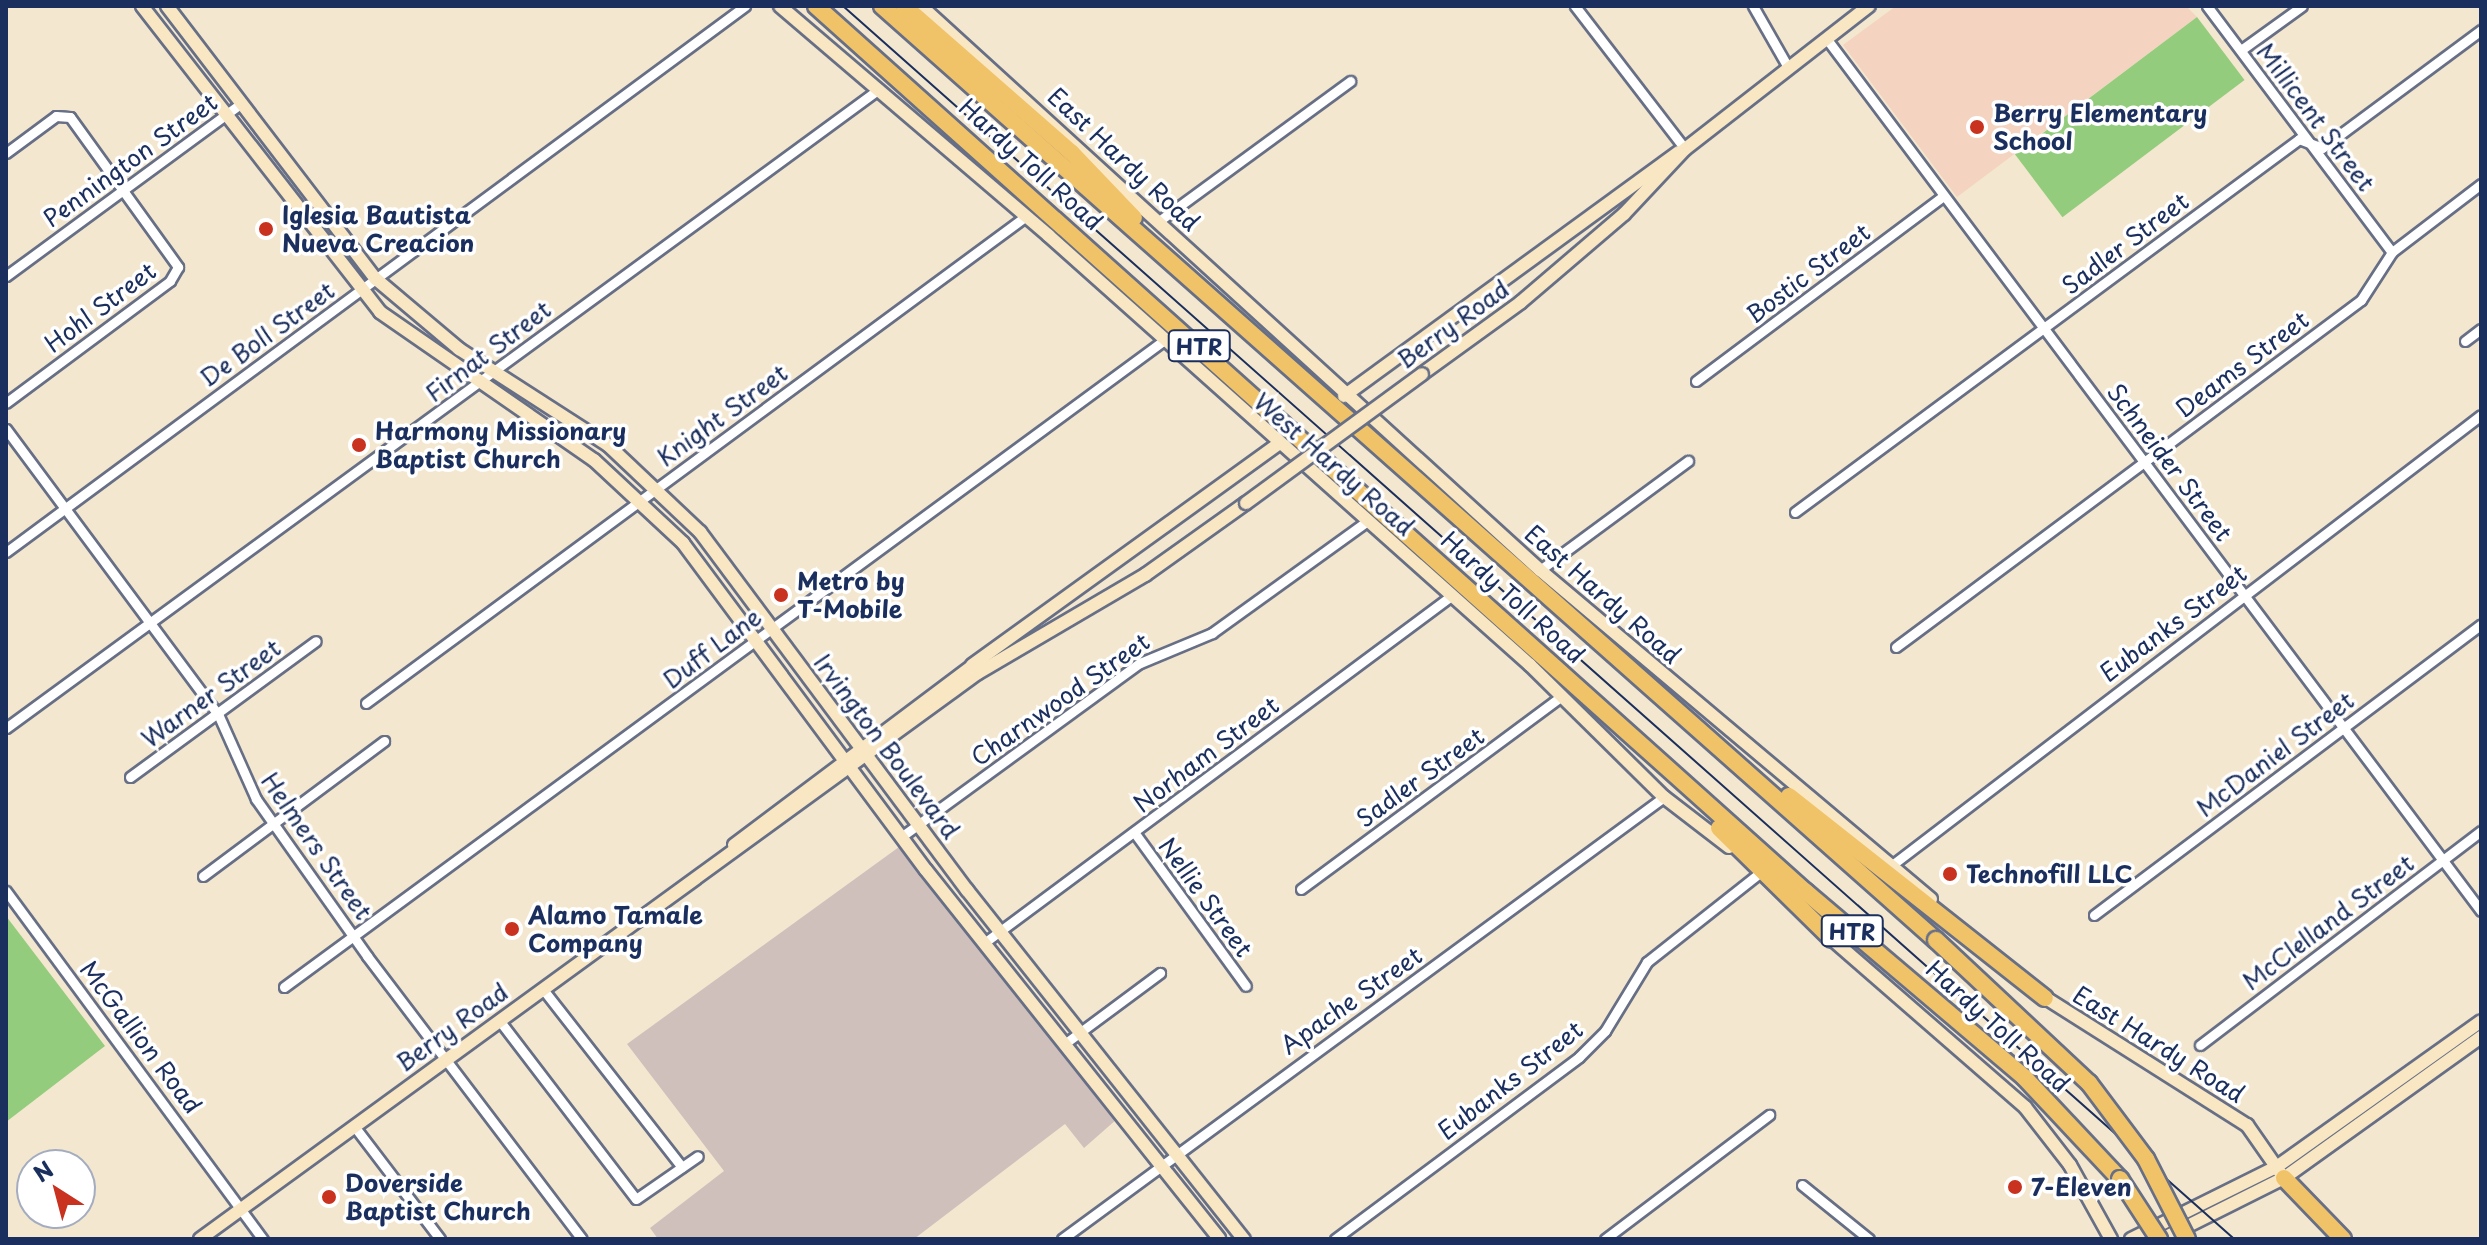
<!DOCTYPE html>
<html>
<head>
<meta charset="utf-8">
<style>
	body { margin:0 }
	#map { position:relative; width:2487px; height:1245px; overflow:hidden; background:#f4e7cf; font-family:"Playpen Sans",sans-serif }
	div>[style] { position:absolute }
	.built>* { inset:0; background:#f4d3c0 }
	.industrial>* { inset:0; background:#d0c0bc }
	.green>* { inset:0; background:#94cc7e; transform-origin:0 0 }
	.roads { filter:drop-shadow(2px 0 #676f86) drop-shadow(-2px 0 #676f86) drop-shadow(0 2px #676f86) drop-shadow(0 -2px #676f86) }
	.street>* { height:9px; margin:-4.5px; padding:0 4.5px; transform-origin:4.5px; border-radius:4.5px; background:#fff }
	.secondary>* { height:12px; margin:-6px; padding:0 6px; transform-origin:6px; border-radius:6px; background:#f9e7c3 }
	.highway>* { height:16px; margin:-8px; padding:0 8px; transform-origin:8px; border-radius:8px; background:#f1c369 }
	.rail>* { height:2px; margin:-1px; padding:0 1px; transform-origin:1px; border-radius:1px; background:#1b2f5e }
	.bridges { filter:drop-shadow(2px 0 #676f86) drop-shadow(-2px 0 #676f86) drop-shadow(0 2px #676f86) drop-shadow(0 -2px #676f86) }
	.secondary-bridge>* { height:12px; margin:-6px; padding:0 6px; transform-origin:6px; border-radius:6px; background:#f9e7c3 }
	.highway-bridge>* { height:16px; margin:-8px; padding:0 8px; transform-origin:8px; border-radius:8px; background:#f1c369 }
	.dots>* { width:22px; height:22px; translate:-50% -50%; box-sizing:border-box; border:4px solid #fff; border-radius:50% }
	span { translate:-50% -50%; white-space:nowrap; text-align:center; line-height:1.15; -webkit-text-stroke:7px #fff; paint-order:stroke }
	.shield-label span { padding:2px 6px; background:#fff; border:2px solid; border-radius:6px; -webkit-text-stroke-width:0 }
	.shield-label { font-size:22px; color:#1b2f5e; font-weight:700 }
	.poi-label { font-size:24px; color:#1b2f5e; font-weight:700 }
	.left { translate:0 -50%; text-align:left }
	.street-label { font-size:24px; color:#1b2f5e }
	.frame { position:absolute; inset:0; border:8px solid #1b2f5e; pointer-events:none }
	.north { position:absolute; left:16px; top:1149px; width:80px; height:80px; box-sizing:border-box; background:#fff; border:2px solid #a4acbf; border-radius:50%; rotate:324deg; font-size:22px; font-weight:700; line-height:32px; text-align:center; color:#1b2f5e }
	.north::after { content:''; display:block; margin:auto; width:28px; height:36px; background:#c8321e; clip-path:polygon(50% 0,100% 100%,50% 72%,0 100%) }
</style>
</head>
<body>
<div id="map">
	<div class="built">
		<div style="clip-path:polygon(1896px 6px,2186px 6px,2197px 17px,1957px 197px,1843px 45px)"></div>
	</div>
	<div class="industrial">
		<div style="clip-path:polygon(899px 847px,1117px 1119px,1084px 1148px,1065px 1124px,914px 1239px,658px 1239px,650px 1228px,724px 1171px,627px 1044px)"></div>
	</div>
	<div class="green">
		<div style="left:2197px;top:17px;width:79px;height:228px;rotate:53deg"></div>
		<div style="clip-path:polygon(6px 916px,105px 1046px,6px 1122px)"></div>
	</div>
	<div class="roads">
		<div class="street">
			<div style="left:1575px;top:6px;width:180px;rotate:52.4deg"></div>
			<div style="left:1753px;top:6px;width:70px;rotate:60.2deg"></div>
			<div style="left:2207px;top:6px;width:308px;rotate:53.1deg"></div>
			<div style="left:1826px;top:38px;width:1091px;rotate:53.12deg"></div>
			<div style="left:2241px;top:50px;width:75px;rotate:-35.8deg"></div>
			<div style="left:6px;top:153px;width:62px;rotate:-36.5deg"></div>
			<div style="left:56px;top:116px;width:14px;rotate:4deg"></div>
			<div style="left:70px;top:117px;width:185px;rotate:54.2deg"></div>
			<div style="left:178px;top:267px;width:16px;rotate:120deg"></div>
			<div style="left:170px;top:281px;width:204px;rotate:143.4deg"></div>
			<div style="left:1159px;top:221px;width:237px;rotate:-36.2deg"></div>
			<div style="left:6px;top:276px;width:290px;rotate:-36.3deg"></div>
			<div style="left:2465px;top:341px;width:20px;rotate:-37deg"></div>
			<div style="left:1696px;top:381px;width:309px;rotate:-36.8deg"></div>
			<div style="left:6px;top:429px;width:355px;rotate:53.4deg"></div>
			<div style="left:218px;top:714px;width:93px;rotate:65.9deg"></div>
			<div style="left:256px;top:799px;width:192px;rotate:54.7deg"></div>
			<div style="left:367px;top:956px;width:355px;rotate:52.8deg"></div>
			<div style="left:1795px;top:512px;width:627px;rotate:-36.5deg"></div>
			<div style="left:2299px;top:139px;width:25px;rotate:21deg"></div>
			<div style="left:2322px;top:148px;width:198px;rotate:-36.6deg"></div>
			<div style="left:6px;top:552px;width:919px;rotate:-36.46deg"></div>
			<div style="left:1540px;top:570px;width:184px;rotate:-36.4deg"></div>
			<div style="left:1896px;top:647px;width:580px;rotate:-36.73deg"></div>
			<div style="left:2361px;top:300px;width:57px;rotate:-57.1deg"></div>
			<div style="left:2392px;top:252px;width:112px;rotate:-37.4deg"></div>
			<div style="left:366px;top:703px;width:820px;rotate:-36.42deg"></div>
			<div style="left:6px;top:728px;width:1082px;rotate:-36.2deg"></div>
			<div style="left:130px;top:777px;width:230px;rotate:-36.2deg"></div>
			<div style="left:1134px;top:832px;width:190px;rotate:54deg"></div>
			<div style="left:901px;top:837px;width:296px;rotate:-36.1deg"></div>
			<div style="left:1140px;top:663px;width:78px;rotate:-22.6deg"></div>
			<div style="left:1212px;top:633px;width:190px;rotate:-35.8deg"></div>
			<div style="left:1892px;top:865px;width:741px;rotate:-37.38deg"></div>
			<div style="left:203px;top:876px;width:226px;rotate:-36.7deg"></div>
			<div style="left:1301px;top:889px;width:325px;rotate:-36.5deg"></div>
			<div style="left:6px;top:891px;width:433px;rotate:53.6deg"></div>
			<div style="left:2094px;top:915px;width:484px;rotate:-36.9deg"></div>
			<div style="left:984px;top:943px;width:582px;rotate:-36.61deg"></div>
			<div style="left:284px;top:987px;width:1091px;rotate:-36.31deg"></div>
			<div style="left:542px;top:988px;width:227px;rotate:52deg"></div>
			<div style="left:499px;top:1020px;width:225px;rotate:52.6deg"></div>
			<div style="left:636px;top:1199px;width:75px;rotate:-34.7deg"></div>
			<div style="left:1067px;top:1042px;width:116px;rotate:-36.6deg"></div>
			<div style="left:2200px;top:1045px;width:353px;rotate:-37.3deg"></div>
			<div style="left:354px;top:1126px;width:142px;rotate:52.7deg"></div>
			<div style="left:1802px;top:1185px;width:86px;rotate:38.9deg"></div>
			<div style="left:1062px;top:1239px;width:747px;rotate:-36.29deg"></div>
			<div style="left:1335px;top:1239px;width:304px;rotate:-36.7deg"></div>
			<div style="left:1579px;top:1057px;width:37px;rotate:-45deg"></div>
			<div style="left:1605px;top:1031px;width:81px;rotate:-58.7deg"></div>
			<div style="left:1647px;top:962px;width:145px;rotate:-38.3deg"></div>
			<div style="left:1605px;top:1239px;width:206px;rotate:-37.1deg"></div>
		</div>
		<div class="secondary">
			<div style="left:142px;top:6px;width:388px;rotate:52.1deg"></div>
			<div style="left:380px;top:312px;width:260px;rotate:34.7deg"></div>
			<div style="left:594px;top:460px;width:122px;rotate:43deg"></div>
			<div style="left:683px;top:543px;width:407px;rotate:53.4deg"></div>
			<div style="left:926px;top:870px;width:471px;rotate:51.5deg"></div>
			<div style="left:167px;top:6px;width:344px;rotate:52.6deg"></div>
			<div style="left:376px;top:279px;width:109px;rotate:40.1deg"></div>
			<div style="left:459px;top:349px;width:177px;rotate:32.8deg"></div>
			<div style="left:608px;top:445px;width:127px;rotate:43.4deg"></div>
			<div style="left:700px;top:532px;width:447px;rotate:53.3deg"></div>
			<div style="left:967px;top:890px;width:446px;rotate:51.6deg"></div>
			<div style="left:780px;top:6px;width:353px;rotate:40.5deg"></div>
			<div style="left:1048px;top:235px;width:646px;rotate:41.74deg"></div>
			<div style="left:1530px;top:665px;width:188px;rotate:44.6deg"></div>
			<div style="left:1664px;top:797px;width:82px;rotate:37.6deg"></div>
			<div style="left:921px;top:6px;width:837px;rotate:42.34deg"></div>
			<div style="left:1540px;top:570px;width:511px;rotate:40.08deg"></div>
			<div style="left:1422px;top:374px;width:122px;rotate:-36deg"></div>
			<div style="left:1521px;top:302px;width:135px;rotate:-40.5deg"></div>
			<div style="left:1624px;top:214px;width:89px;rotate:-46.8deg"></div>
			<div style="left:1685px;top:149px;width:233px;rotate:-37.9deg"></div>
			<div style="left:1344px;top:396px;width:414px;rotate:-36.1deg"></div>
			<div style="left:972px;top:665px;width:377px;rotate:-35.8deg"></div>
			<div style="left:734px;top:845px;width:305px;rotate:-36.9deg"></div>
			<div style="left:1826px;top:934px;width:264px;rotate:41deg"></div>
			<div style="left:2025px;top:1107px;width:73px;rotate:52.2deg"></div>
			<div style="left:2070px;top:1165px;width:85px;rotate:61deg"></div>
			<div style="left:2041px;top:995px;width:244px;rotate:32.3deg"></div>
			<div style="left:2247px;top:1125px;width:65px;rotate:55.1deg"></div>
			<div style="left:200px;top:1239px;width:962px;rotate:-36.04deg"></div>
			<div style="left:978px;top:673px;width:194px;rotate:-30.4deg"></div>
			<div style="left:1145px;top:575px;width:124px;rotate:-35.5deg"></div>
			<div style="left:2131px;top:1239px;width:164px;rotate:-26.4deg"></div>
			<div style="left:2278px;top:1166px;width:249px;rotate:-35.5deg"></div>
			<div style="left:2162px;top:1239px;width:136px;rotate:-26.6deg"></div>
			<div style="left:2284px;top:1178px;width:242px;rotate:-35.6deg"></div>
		</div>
		<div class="highway">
			<div style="left:816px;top:6px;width:1329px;rotate:41.83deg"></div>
			<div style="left:1806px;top:892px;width:287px;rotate:40.3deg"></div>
			<div style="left:2025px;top:1078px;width:139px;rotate:46.8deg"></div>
			<div style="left:882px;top:6px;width:1408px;rotate:41.55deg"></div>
			<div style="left:904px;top:6px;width:222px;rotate:41.2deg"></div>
			<div style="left:1071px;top:152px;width:91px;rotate:46.3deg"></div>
			<div style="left:1789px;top:796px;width:326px;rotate:38.3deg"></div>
			<div style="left:1719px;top:828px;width:158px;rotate:44.5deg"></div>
			<div style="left:2284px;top:1178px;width:85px;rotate:46deg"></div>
		</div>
	</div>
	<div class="rail">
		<div style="left:843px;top:6px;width:1859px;rotate:41.55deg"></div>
	</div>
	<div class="bridges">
		<div class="secondary-bridge">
			<div style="left:1246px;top:503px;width:218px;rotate:-36.2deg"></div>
		</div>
		<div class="highway-bridge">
			<div style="left:1936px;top:940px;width:209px;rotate:43.1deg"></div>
			<div style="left:2089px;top:1083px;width:95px;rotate:53.1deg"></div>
			<div style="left:2146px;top:1159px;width:90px;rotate:62.9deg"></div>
			<div style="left:2120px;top:1179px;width:72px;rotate:57deg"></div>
		</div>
	</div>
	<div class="dots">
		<div style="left:1977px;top:127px;background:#c8321e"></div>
		<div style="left:266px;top:229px;background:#c8321e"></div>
		<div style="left:359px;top:445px;background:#c8321e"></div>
		<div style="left:781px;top:595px;background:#c8321e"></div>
		<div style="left:1950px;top:874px;background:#c8321e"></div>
		<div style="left:512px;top:929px;background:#c8321e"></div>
		<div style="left:2015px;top:1187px;background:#c8321e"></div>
		<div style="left:329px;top:1197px;background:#c8321e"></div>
	</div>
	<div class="shield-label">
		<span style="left:1199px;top:346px">HTR</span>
		<span style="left:1852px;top:931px">HTR</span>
	</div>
	<div class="poi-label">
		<span class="left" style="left:1993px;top:127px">Berry Elementary<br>School</span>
		<span class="left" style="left:282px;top:229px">Iglesia Bautista<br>Nueva Creacion</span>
		<span class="left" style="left:375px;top:445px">Harmony Missionary<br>Baptist Church</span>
		<span class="left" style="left:797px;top:595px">Metro by<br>T-Mobile</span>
		<span class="left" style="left:1966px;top:874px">Technofill LLC</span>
		<span class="left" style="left:528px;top:929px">Alamo Tamale<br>Company</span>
		<span class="left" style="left:345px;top:1197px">Doverside<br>Baptist Church</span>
		<span class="left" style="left:2031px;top:1187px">7-Eleven</span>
	</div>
	<div class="street-label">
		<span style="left:2316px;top:117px;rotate:53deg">Millicent Street</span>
		<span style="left:1124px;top:159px;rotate:43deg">East Hardy Road</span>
		<span style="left:130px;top:160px;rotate:-36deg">Pennington Street</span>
		<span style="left:1031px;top:164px;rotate:42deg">Hardy Toll Road</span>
		<span style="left:2125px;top:243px;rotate:-37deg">Sadler Street</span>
		<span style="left:1808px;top:273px;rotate:-37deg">Bostic Street</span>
		<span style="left:100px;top:307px;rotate:-37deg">Hohl Street</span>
		<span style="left:1453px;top:324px;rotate:-36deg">Berry Road</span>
		<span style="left:267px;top:334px;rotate:-36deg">De Boll Street</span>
		<span style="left:488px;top:351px;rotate:-37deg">Firnat Street</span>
		<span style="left:2242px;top:364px;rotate:-37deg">Deams Street</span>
		<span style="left:722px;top:415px;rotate:-36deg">Knight Street</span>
		<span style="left:2170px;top:462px;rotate:53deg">Schneider Street</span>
		<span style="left:1334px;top:464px;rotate:41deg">West Hardy Road</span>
		<span style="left:1603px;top:594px;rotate:41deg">East Hardy Road</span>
		<span style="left:1513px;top:597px;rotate:42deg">Hardy Toll Road</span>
		<span style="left:2173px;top:623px;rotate:-37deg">Eubanks Street</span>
		<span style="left:712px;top:648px;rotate:-37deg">Duff Lane</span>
		<span style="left:211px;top:693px;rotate:-36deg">Warner Street</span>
		<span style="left:1060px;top:699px;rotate:-35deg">Charnwood Street</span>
		<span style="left:887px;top:746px;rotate:53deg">Irvington Boulevard</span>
		<span style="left:1206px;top:754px;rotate:-37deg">Norham Street</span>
		<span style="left:2275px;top:754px;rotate:-37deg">McDaniel Street</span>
		<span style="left:1420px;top:777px;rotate:-36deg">Sadler Street</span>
		<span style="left:317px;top:846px;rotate:55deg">Helmers Street</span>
		<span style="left:1206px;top:897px;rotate:54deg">Nellie Street</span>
		<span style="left:2328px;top:922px;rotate:-37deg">McClelland Street</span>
		<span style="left:1351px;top:1000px;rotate:-35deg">Apache Street</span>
		<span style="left:1998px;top:1026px;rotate:42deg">Hardy Toll Road</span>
		<span style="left:452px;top:1027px;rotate:-36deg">Berry Road</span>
		<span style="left:141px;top:1037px;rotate:53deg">McGallion Road</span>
		<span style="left:2159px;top:1044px;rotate:32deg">East Hardy Road</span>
		<span style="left:1510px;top:1080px;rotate:-38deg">Eubanks Street</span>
	</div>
	<div class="frame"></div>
	<div class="north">N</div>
</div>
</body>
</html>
